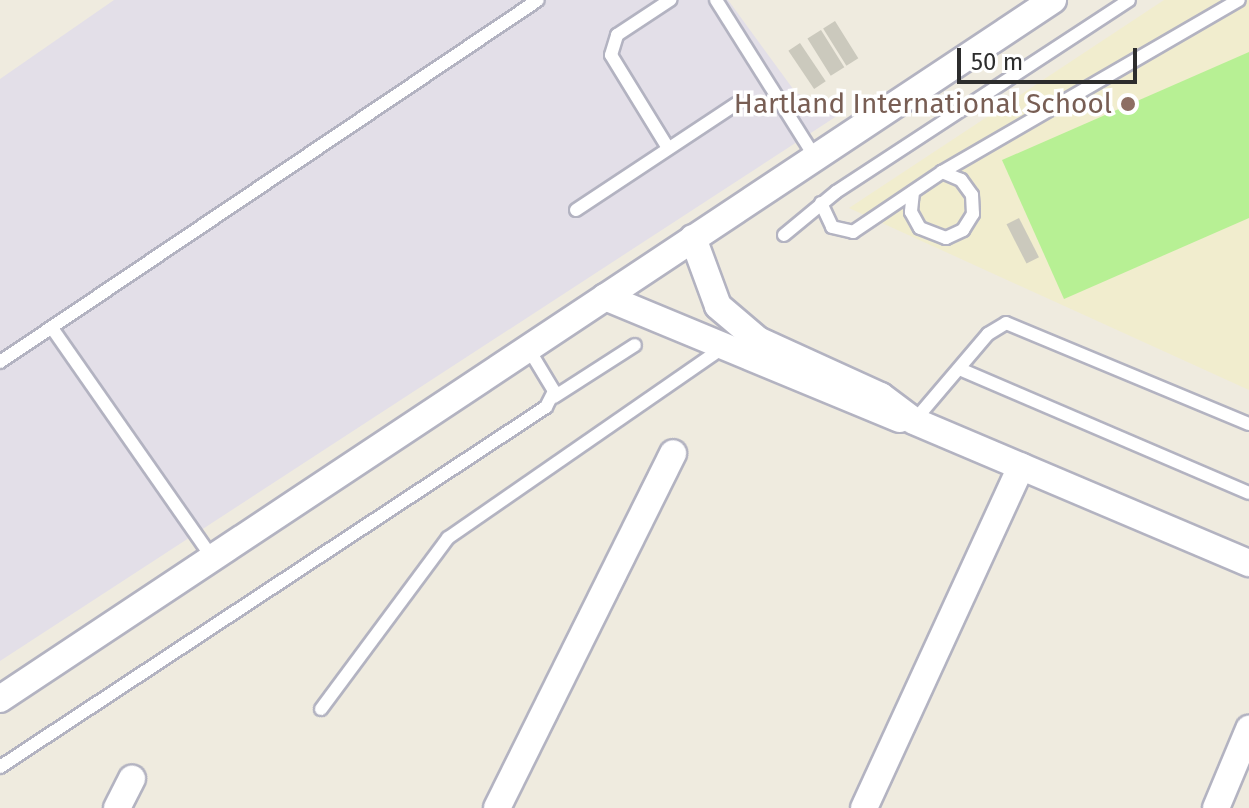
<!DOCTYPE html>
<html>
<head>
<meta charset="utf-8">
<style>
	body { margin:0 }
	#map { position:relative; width:1249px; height:808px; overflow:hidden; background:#efebdf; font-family:"Fira Sans",sans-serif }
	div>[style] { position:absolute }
	.industrial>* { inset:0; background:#e3dfe8 }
	.education>* { inset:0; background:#f1edce }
	.pitch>* { inset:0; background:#b7f094 }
	.building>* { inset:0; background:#cbc9bd; transform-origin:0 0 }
	.roads { filter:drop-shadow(2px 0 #b3b3c1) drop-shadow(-2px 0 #b3b3c1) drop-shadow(0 2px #b3b3c1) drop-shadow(0 -2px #b3b3c1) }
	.lane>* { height:12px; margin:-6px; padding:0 6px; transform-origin:6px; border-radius:6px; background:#fff }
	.street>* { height:26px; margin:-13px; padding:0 13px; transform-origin:13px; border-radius:13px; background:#fff }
	.dots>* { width:22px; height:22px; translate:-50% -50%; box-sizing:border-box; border:4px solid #fff; border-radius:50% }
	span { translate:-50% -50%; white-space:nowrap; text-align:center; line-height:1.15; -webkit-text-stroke:7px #fff; paint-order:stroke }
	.education-label { font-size:28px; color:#785e54 }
	.right { translate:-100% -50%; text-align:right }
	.scale { position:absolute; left:957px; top:48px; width:180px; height:36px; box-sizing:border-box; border:4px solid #2d2d2d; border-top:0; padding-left:10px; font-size:24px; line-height:28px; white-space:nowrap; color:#2d2d2d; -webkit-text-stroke:6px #fff; paint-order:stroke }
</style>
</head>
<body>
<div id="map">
	<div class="industrial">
		<div style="clip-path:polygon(114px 0,728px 0,796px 93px,843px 112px,0 661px,0 79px)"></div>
	</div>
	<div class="education">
		<div style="clip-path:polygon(1164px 0,1249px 0,1249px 390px,849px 208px)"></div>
	</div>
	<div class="pitch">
		<div style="clip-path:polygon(1249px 52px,1249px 218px,1064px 299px,1002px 160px)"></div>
	</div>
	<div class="building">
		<div style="left:835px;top:21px;width:44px;height:14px;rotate:58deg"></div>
		<div style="left:821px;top:30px;width:44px;height:16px;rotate:58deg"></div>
		<div style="left:800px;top:43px;width:46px;height:14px;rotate:56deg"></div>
		<div style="left:1019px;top:218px;width:44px;height:14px;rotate:63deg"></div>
	</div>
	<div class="roads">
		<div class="lane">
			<div style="left:716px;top:0;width:188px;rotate:57.8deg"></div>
			<div style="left:668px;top:148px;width:109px;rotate:-121.5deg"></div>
			<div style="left:611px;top:55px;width:21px;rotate:-73deg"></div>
			<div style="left:617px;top:35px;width:64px;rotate:-33.4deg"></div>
			<div style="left:913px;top:192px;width:20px;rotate:96deg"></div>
			<div style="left:911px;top:212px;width:18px;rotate:61deg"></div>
			<div style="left:920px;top:228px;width:28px;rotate:21deg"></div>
			<div style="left:946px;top:238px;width:19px;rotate:-25deg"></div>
			<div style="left:963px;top:230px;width:19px;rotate:-58deg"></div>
			<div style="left:973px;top:214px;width:19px;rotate:-93deg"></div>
			<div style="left:972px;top:195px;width:19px;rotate:-126deg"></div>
			<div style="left:961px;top:180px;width:21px;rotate:-157deg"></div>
			<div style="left:821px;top:203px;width:26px;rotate:65deg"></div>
			<div style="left:832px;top:227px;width:22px;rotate:13deg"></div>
			<div style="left:853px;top:232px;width:107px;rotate:-34deg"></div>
			<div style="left:942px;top:172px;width:343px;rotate:-30.1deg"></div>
			<div style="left:576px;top:210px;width:192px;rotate:-33.5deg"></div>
			<div style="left:784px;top:235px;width:67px;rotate:-39.6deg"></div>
			<div style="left:836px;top:192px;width:350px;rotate:-33.2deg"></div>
			<div style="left:52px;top:328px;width:279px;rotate:55.1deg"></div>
			<div style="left:0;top:362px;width:648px;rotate:-33.94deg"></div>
			<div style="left:962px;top:370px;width:312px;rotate:23.2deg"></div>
			<div style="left:554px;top:397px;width:96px;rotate:-32.7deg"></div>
			<div style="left:914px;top:421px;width:114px;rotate:-49.6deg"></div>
			<div style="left:988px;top:334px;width:21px;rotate:-31deg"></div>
			<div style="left:1006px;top:323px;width:263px;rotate:22.6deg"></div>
			<div style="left:321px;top:709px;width:213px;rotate:-53.4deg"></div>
			<div style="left:448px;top:538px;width:333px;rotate:-34.7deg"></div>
			<div style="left:0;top:767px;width:654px;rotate:-33.4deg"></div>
			<div style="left:546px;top:407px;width:18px;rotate:-63deg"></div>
			<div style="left:554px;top:391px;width:50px;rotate:-121.2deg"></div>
		</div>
		<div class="street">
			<div style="left:693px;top:238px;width:72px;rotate:69.8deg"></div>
			<div style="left:718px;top:306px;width:52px;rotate:40.4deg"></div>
			<div style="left:758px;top:340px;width:135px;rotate:24.5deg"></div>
			<div style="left:881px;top:396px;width:41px;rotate:37.1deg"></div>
			<div style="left:914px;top:421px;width:364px;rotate:23deg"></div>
			<div style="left:605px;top:297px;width:319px;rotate:22.5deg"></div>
			<div style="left:0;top:699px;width:1264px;rotate:-33.58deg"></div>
			<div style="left:117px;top:808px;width:33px;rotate:-63deg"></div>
			<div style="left:497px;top:808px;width:396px;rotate:-63.6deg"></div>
			<div style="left:864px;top:808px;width:376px;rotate:-65.3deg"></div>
			<div style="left:1216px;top:808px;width:86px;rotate:-67.3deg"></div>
		</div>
	</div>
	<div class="dots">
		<div style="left:1128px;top:104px;background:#8d6e63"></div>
	</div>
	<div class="education-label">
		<span class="right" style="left:1112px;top:104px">Hartland International School</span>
	</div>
	<div class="scale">50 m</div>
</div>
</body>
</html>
